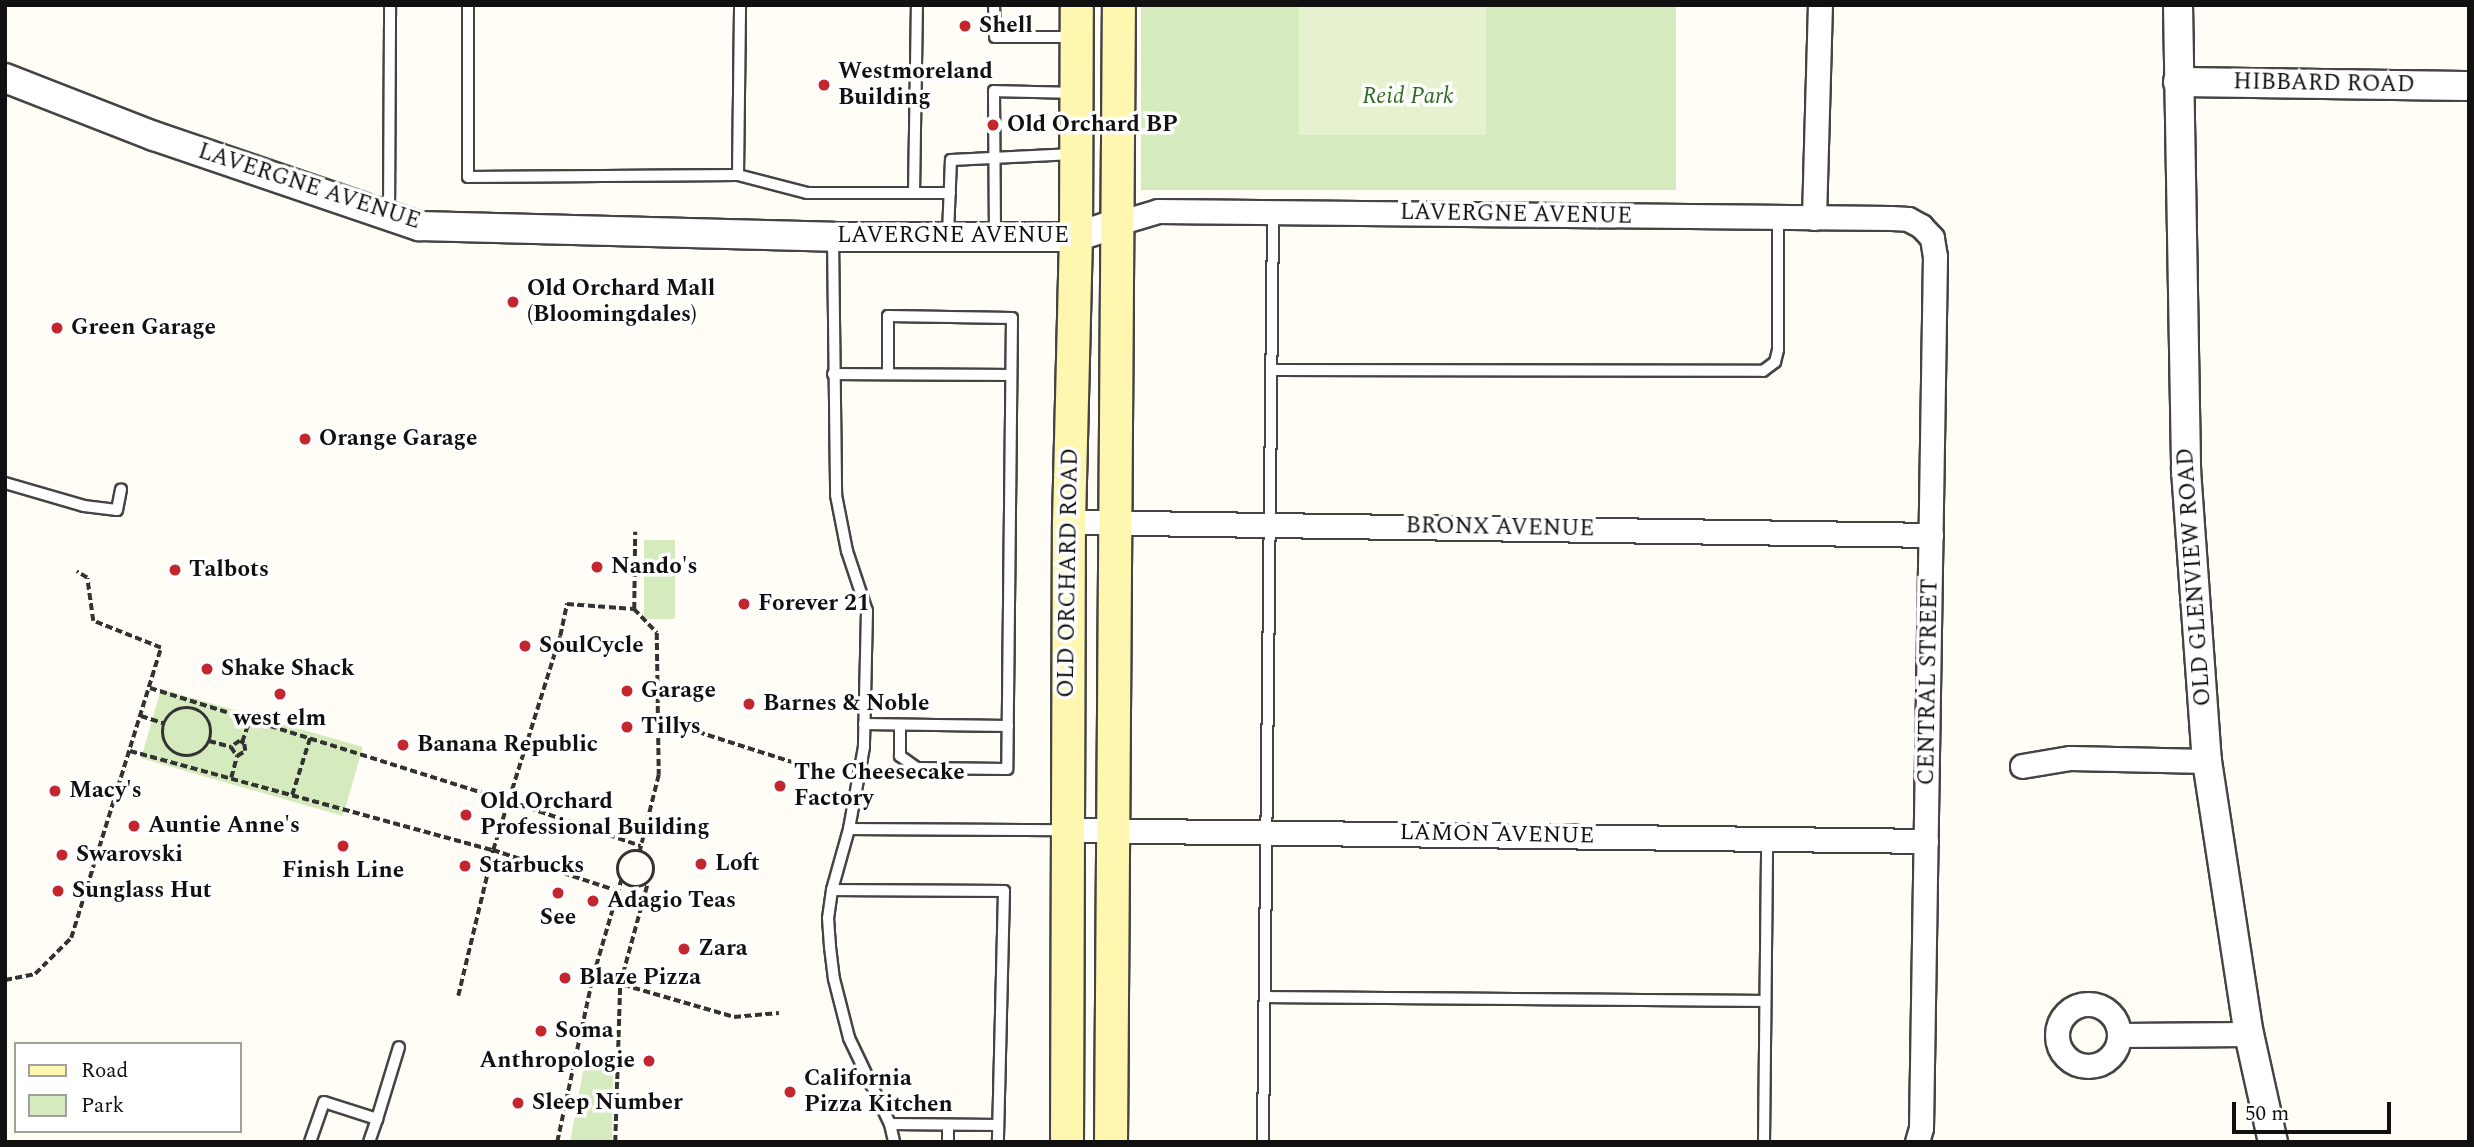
<!DOCTYPE html>
<html>
<head>
<meta charset="utf-8">
<style>
	body { margin:0 }
	#map { position:relative; width:2474px; height:1147px; overflow:hidden; background:#fffdf5; font-family:Spectral,serif }
	div>[style] { position:absolute }
	.green>* { inset:0; background:#d5ebbd; transform-origin:0 0 }
	.pitch>* { inset:0; background:#e6f2cf; transform-origin:0 0 }
	.path>* { height:3.5px; margin-top:-1.75px; transform-origin:0; background:repeating-linear-gradient(90deg,#333 0 7px,transparent 0 10.5px) }
	.path>.ring { margin:-1.75px; padding:0; box-sizing:content-box; background:none; border:3.5px solid #333; border-radius:50% }
	.roads { filter:drop-shadow(2px 0 #444) drop-shadow(-2px 0 #444) drop-shadow(0 2px #444) drop-shadow(0 -2px #444) }
	.service>* { height:10px; margin:-5px; padding:0 5px; transform-origin:5px; border-radius:5px; background:#fff }
	.minor>* { height:23px; margin:-11.5px; padding:0 11.5px; transform-origin:11.5px; border-radius:11.5px; background:#fff }
	.minor>.ring { margin:-11.5px; padding:0; box-sizing:content-box; background:none; border:23px solid #fff; border-radius:50% }
	.tertiary>* { height:28px; margin:-14px; padding:0 14px; transform-origin:14px; border-radius:14px; background:#fff }
	.secondary>* { height:32px; margin:-16px; padding:0 16px; transform-origin:16px; border-radius:16px; background:#fff6b0 }
	.dots>* { width:19px; height:19px; translate:-50% -50%; box-sizing:border-box; border:4px solid #fff; border-radius:50% }
	span { translate:-50% -50%; white-space:nowrap; text-align:center; line-height:1.15; -webkit-text-stroke:7px #fff; paint-order:stroke }
	.poi-label { font-size:23px; color:#111; font-weight:700 }
	.left { translate:0 -50%; text-align:left }
	.right { translate:-100% -50%; text-align:right }
	.street-label { font-size:23px; color:#111 }
	.park-label { font-size:23px; color:#2f6b1f; font-style:italic }
	.frame { position:absolute; inset:0; border:7px solid #111; pointer-events:none }
	.legend { position:absolute; left:14px; top:1042px; width:228px; height:91px; box-sizing:border-box; background:#fff; border:2px solid #a0a0a0; margin:0; padding:9px 12px; list-style:none; font-size:21px; color:#111 }
	.legend li { display:flex; align-items:center; gap:14px; height:35px }
	.legend b { width:35px; border:2px solid #a0a0a0 }
	.scale { position:absolute; left:2232px; top:1102px; width:159px; height:32px; box-sizing:border-box; border:4px solid #111; border-top:0; padding-left:9px; font-size:21px; line-height:24px; white-space:nowrap; color:#111; -webkit-text-stroke:5px #fff; paint-order:stroke }
</style>
</head>
<body>
<div id="map">
	<div class="green">
		<div style="left:1141px;top:5px;width:535px;height:185px"></div>
		<div style="left:644px;top:540px;width:31px;height:79px"></div>
		<div style="left:161px;top:689px;width:210px;height:72px;rotate:16deg"></div>
		<div style="clip-path:polygon(585px 1061px,613px 1062px,612px 1142px,570px 1142px)"></div>
	</div>
	<div class="pitch">
		<div style="left:1299px;top:5px;width:187px;height:130px"></div>
	</div>
	<div class="path">
		<div style="left:634px;top:609px;width:77px;rotate:-89.3deg"></div>
		<div style="left:150px;top:688px;width:376px;rotate:17.5deg"></div>
		<div style="left:509px;top:801px;width:139px;rotate:18.8deg"></div>
		<div class="ring" style="left:163px;top:708px;width:44.5px;height:44.5px"></div>
		<div style="left:141px;top:716px;width:25px;rotate:18deg"></div>
		<div style="left:658px;top:719px;width:170px;rotate:17.8deg"></div>
		<div style="left:209px;top:741px;width:23px;rotate:15deg"></div>
		<div style="left:231px;top:747px;width:11px;rotate:56deg"></div>
		<div style="left:237px;top:756px;width:9px;rotate:-32deg"></div>
		<div style="left:245px;top:751px;width:7px;rotate:-98deg"></div>
		<div style="left:244px;top:744px;width:5px;rotate:-143deg"></div>
		<div style="left:240px;top:741px;width:11px;rotate:146deg"></div>
		<div style="left:242px;top:742px;width:24px;rotate:-71deg"></div>
		<div style="left:130px;top:751px;width:376px;rotate:15.3deg"></div>
		<div style="left:493px;top:850px;width:132px;rotate:18.2deg"></div>
		<div style="left:231px;top:778px;width:23px;rotate:-75deg"></div>
		<div style="left:292px;top:795px;width:60px;rotate:-72.5deg"></div>
		<div class="ring" style="left:618px;top:851px;width:32.5px;height:32.5px"></div>
		<div style="left:593px;top:976px;width:147px;rotate:16.2deg"></div>
		<div style="left:734px;top:1017px;width:45px;rotate:-5.1deg"></div>
		<div style="left:5px;top:980px;width:31px;rotate:-11deg"></div>
		<div style="left:35px;top:974px;width:51px;rotate:-45deg"></div>
		<div style="left:71px;top:938px;width:304px;rotate:-72.8deg"></div>
		<div style="left:161px;top:648px;width:73px;rotate:-158.3deg"></div>
		<div style="left:93px;top:621px;width:43px;rotate:-97.9deg"></div>
		<div style="left:87px;top:578px;width:12px;rotate:-149deg"></div>
		<div style="left:458px;top:996px;width:150px;rotate:-76.5deg"></div>
		<div style="left:493px;top:850px;width:224px;rotate:-72.6deg"></div>
		<div style="left:560px;top:636px;width:33px;rotate:-78deg"></div>
		<div style="left:567px;top:604px;width:67px;rotate:4.3deg"></div>
		<div style="left:634px;top:609px;width:33px;rotate:46deg"></div>
		<div style="left:657px;top:633px;width:142px;rotate:89.2deg"></div>
		<div style="left:659px;top:775px;width:78px;rotate:104deg"></div>
		<div style="left:557px;top:1142px;width:170px;rotate:-77.8deg"></div>
		<div style="left:593px;top:976px;width:100px;rotate:-73.7deg"></div>
		<div style="left:615px;top:1142px;width:158px;rotate:-88.2deg"></div>
		<div style="left:620px;top:984px;width:103px;rotate:-74.7deg"></div>
	</div>
	<div class="roads">
		<div class="service">
			<div style="left:468px;top:5px;width:172px;rotate:90deg"></div>
			<div style="left:468px;top:177px;width:270px;rotate:-0.4deg"></div>
			<div style="left:738px;top:175px;width:71px;rotate:14.6deg"></div>
			<div style="left:807px;top:193px;width:143px"></div>
			<div style="left:994px;top:5px;width:32px;rotate:88deg"></div>
			<div style="left:995px;top:37px;width:78px"></div>
			<div style="left:738px;top:175px;width:170px;rotate:-89.3deg"></div>
			<div style="left:914px;top:193px;width:188px;rotate:-89.1deg"></div>
			<div style="left:389px;top:213px;width:208px;rotate:-89.7deg"></div>
			<div style="left:948px;top:234px;width:74px;rotate:-87.7deg"></div>
			<div style="left:951px;top:160px;width:123px;rotate:-2.8deg"></div>
			<div style="left:995px;top:236px;width:145px;rotate:-90.4deg"></div>
			<div style="left:994px;top:91px;width:80px;rotate:1.4deg"></div>
			<div style="left:833px;top:238px;width:257px;rotate:89.3deg"></div>
			<div style="left:836px;top:495px;width:57px;rotate:78.9deg"></div>
			<div style="left:847px;top:551px;width:63px;rotate:71.6deg"></div>
			<div style="left:867px;top:611px;width:136px;rotate:91.3deg"></div>
			<div style="left:864px;top:747px;width:83px;rotate:100.4deg"></div>
			<div style="left:849px;top:829px;width:63px;rotate:105.6deg"></div>
			<div style="left:832px;top:890px;width:28px;rotate:98deg"></div>
			<div style="left:828px;top:918px;width:29px;rotate:86deg"></div>
			<div style="left:830px;top:947px;width:32px;rotate:83deg"></div>
			<div style="left:834px;top:979px;width:61px;rotate:75.7deg"></div>
			<div style="left:849px;top:1038px;width:95px;rotate:64.5deg"></div>
			<div style="left:890px;top:1124px;width:18px;rotate:77deg"></div>
			<div style="left:1272px;top:370px;width:491px;rotate:0.1deg"></div>
			<div style="left:1763px;top:371px;width:15px;rotate:-37deg"></div>
			<div style="left:1775px;top:362px;width:12px;rotate:-76deg"></div>
			<div style="left:1778px;top:350px;width:132px;rotate:-90deg"></div>
			<div style="left:833px;top:374px;width:178px;rotate:0.3deg"></div>
			<div style="left:888px;top:374px;width:58px;rotate:-90deg"></div>
			<div style="left:888px;top:316px;width:124px;rotate:0.9deg"></div>
			<div style="left:1012px;top:318px;width:451px;rotate:90.6deg"></div>
			<div style="left:1007px;top:769px;width:90px;rotate:-179.4deg"></div>
			<div style="left:917px;top:768px;width:21px;rotate:-145deg"></div>
			<div style="left:900px;top:756px;width:30px;rotate:-90deg"></div>
			<div style="left:5px;top:483px;width:82px;rotate:16.2deg"></div>
			<div style="left:84px;top:506px;width:33px;rotate:7deg"></div>
			<div style="left:117px;top:510px;width:21px;rotate:-79deg"></div>
			<div style="left:864px;top:724px;width:144px;rotate:0.8deg"></div>
			<div style="left:849px;top:829px;width:215px;rotate:0.3deg"></div>
			<div style="left:832px;top:890px;width:172px;rotate:0.3deg"></div>
			<div style="left:1004px;top:891px;width:251px;rotate:91.4deg"></div>
			<div style="left:1265px;top:997px;width:500px;rotate:0.46deg"></div>
			<div style="left:377px;top:1119px;width:75px;rotate:-73deg"></div>
			<div style="left:890px;top:1124px;width:108px;rotate:0.5deg"></div>
			<div style="left:310px;top:1142px;width:42px;rotate:-70.7deg"></div>
			<div style="left:324px;top:1102px;width:56px;rotate:17.8deg"></div>
			<div style="left:377px;top:1119px;width:24px;rotate:109deg"></div>
			<div style="left:948px;top:1142px;width:17px;rotate:-90deg"></div>
			<div style="left:1263px;top:1142px;width:930px;rotate:-89.38deg"></div>
			<div style="left:1764px;top:1142px;width:303px;rotate:-89.4deg"></div>
		</div>
		<div class="minor">
			<div style="left:1814px;top:218px;width:213px;rotate:-88.4deg"></div>
			<div style="left:1118px;top:223px;width:42px;rotate:-16.7deg"></div>
			<div style="left:1158px;top:211px;width:733px;rotate:0.55deg"></div>
			<div style="left:1891px;top:218px;width:17px;rotate:3deg"></div>
			<div style="left:1908px;top:219px;width:15px;rotate:28deg"></div>
			<div style="left:1921px;top:226px;width:16px;rotate:47deg"></div>
			<div style="left:1932px;top:238px;width:18px;rotate:81deg"></div>
			<div style="left:1935px;top:256px;width:872px;rotate:90.92deg"></div>
			<div style="left:1921px;top:1128px;width:15px;rotate:106deg"></div>
			<div style="left:1069px;top:522px;width:862px;rotate:0.86deg"></div>
			<div style="left:2022px;top:766px;width:49px;rotate:-9.5deg"></div>
			<div style="left:2070px;top:758px;width:137px;rotate:1.3deg"></div>
			<div style="left:1067px;top:830px;width:859px;rotate:0.73deg"></div>
			<div class="ring" style="left:2057px;top:1004px;width:39px;height:39px"></div>
			<div style="left:2120px;top:1035px;width:129px;rotate:-0.4deg"></div>
		</div>
		<div class="tertiary">
			<div style="left:2178px;top:5px;width:465px;rotate:89deg"></div>
			<div style="left:2186px;top:470px;width:292px;rotate:85.9deg"></div>
			<div style="left:2207px;top:761px;width:276px;rotate:81.3deg"></div>
			<div style="left:2249px;top:1034px;width:111px;rotate:77.5deg"></div>
			<div style="left:5px;top:78px;width:160px;rotate:21.3deg"></div>
			<div style="left:154px;top:136px;width:280px;rotate:18.8deg"></div>
			<div style="left:419px;top:226px;width:414px;rotate:1.5deg"></div>
			<div style="left:833px;top:237px;width:243px"></div>
			<div style="left:1076px;top:237px;width:44px;rotate:-18.4deg"></div>
			<div style="left:2178px;top:82px;width:291px;rotate:0.8deg"></div>
		</div>
		<div class="secondary">
			<div style="left:1067px;top:1142px;width:620px;rotate:-89.82deg"></div>
			<div style="left:1069px;top:522px;width:285px;rotate:-88.6deg"></div>
			<div style="left:1076px;top:237px;width:232px;rotate:-89.8deg"></div>
			<div style="left:1111px;top:1142px;width:1137px;rotate:-89.6deg"></div>
		</div>
	</div>
	<div class="dots">
		<div style="left:965px;top:26px;background:#c4262e"></div>
		<div style="left:824px;top:85px;background:#c4262e"></div>
		<div style="left:993px;top:125px;background:#c4262e"></div>
		<div style="left:513px;top:302px;background:#c4262e"></div>
		<div style="left:57px;top:328px;background:#c4262e"></div>
		<div style="left:305px;top:439px;background:#c4262e"></div>
		<div style="left:597px;top:567px;background:#c4262e"></div>
		<div style="left:175px;top:570px;background:#c4262e"></div>
		<div style="left:744px;top:604px;background:#c4262e"></div>
		<div style="left:525px;top:646px;background:#c4262e"></div>
		<div style="left:207px;top:669px;background:#c4262e"></div>
		<div style="left:627px;top:691px;background:#c4262e"></div>
		<div style="left:280px;top:694px;background:#c4262e"></div>
		<div style="left:749px;top:704px;background:#c4262e"></div>
		<div style="left:627px;top:727px;background:#c4262e"></div>
		<div style="left:403px;top:745px;background:#c4262e"></div>
		<div style="left:780px;top:786px;background:#c4262e"></div>
		<div style="left:55px;top:791px;background:#c4262e"></div>
		<div style="left:466px;top:815px;background:#c4262e"></div>
		<div style="left:134px;top:826px;background:#c4262e"></div>
		<div style="left:343px;top:846px;background:#c4262e"></div>
		<div style="left:62px;top:855px;background:#c4262e"></div>
		<div style="left:701px;top:864px;background:#c4262e"></div>
		<div style="left:465px;top:866px;background:#c4262e"></div>
		<div style="left:58px;top:891px;background:#c4262e"></div>
		<div style="left:558px;top:893px;background:#c4262e"></div>
		<div style="left:593px;top:901px;background:#c4262e"></div>
		<div style="left:684px;top:949px;background:#c4262e"></div>
		<div style="left:565px;top:978px;background:#c4262e"></div>
		<div style="left:541px;top:1031px;background:#c4262e"></div>
		<div style="left:649px;top:1061px;background:#c4262e"></div>
		<div style="left:790px;top:1092px;background:#c4262e"></div>
		<div style="left:518px;top:1103px;background:#c4262e"></div>
	</div>
	<div class="poi-label">
		<span class="left" style="left:979px;top:26px">Shell</span>
		<span class="left" style="left:838px;top:85px">Westmoreland<br>Building</span>
		<span class="left" style="left:1007px;top:125px">Old Orchard BP</span>
		<span class="left" style="left:527px;top:302px">Old Orchard Mall<br>(Bloomingdales)</span>
		<span class="left" style="left:71px;top:328px">Green Garage</span>
		<span class="left" style="left:319px;top:439px">Orange Garage</span>
		<span class="left" style="left:611px;top:567px">Nando's</span>
		<span class="left" style="left:189px;top:570px">Talbots</span>
		<span class="left" style="left:758px;top:604px">Forever 21</span>
		<span class="left" style="left:539px;top:646px">SoulCycle</span>
		<span class="left" style="left:221px;top:669px">Shake Shack</span>
		<span class="left" style="left:641px;top:691px">Garage</span>
		<span class="left" style="left:763px;top:704px">Barnes &amp; Noble</span>
		<span style="left:280px;top:719px">west elm</span>
		<span class="left" style="left:641px;top:727px">Tillys</span>
		<span class="left" style="left:417px;top:745px">Banana Republic</span>
		<span class="left" style="left:794px;top:786px">The Cheesecake<br>Factory</span>
		<span class="left" style="left:69px;top:791px">Macy's</span>
		<span class="left" style="left:480px;top:815px">Old Orchard<br>Professional Building</span>
		<span class="left" style="left:148px;top:826px">Auntie Anne's</span>
		<span class="left" style="left:76px;top:855px">Swarovski</span>
		<span class="left" style="left:715px;top:864px">Loft</span>
		<span class="left" style="left:479px;top:866px">Starbucks</span>
		<span style="left:343px;top:871px">Finish Line</span>
		<span class="left" style="left:72px;top:891px">Sunglass Hut</span>
		<span class="left" style="left:607px;top:901px">Adagio Teas</span>
		<span style="left:558px;top:918px">See</span>
		<span class="left" style="left:698px;top:949px">Zara</span>
		<span class="left" style="left:579px;top:978px">Blaze Pizza</span>
		<span class="left" style="left:555px;top:1031px">Soma</span>
		<span class="right" style="left:635px;top:1061px">Anthropologie</span>
		<span class="left" style="left:804px;top:1092px">California<br>Pizza Kitchen</span>
		<span class="left" style="left:532px;top:1103px">Sleep Number</span>
	</div>
	<div class="street-label">
		<span style="left:2324px;top:84px;rotate:1deg">HIBBARD ROAD</span>
		<span style="left:309px;top:187px;rotate:18deg">LAVERGNE AVENUE</span>
		<span style="left:1516px;top:215px;rotate:1deg">LAVERGNE AVENUE</span>
		<span style="left:953px;top:236px">LAVERGNE AVENUE</span>
		<span style="left:1500px;top:528px;rotate:1deg">BRONX AVENUE</span>
		<span style="left:1069px;top:573px;rotate:-89deg">OLD ORCHARD ROAD</span>
		<span style="left:2195px;top:577px;rotate:-94deg">OLD GLENVIEW ROAD</span>
		<span style="left:1929px;top:682px;rotate:-89deg">CENTRAL STREET</span>
		<span style="left:1497px;top:835px;rotate:1deg">LAMON AVENUE</span>
	</div>
	<div class="park-label">
		<span style="left:1408px;top:97px">Reid Park</span>
	</div>
	<div class="frame"></div>
	<ul class="legend">
	<li><b style="height:9px;background:#fff6b0"></b>Road</li>
	<li><b style="height:19px;background:#d5ebbd"></b>Park</li>
	</ul>
	<div class="scale">50 m</div>
</div>
</body>
</html>
